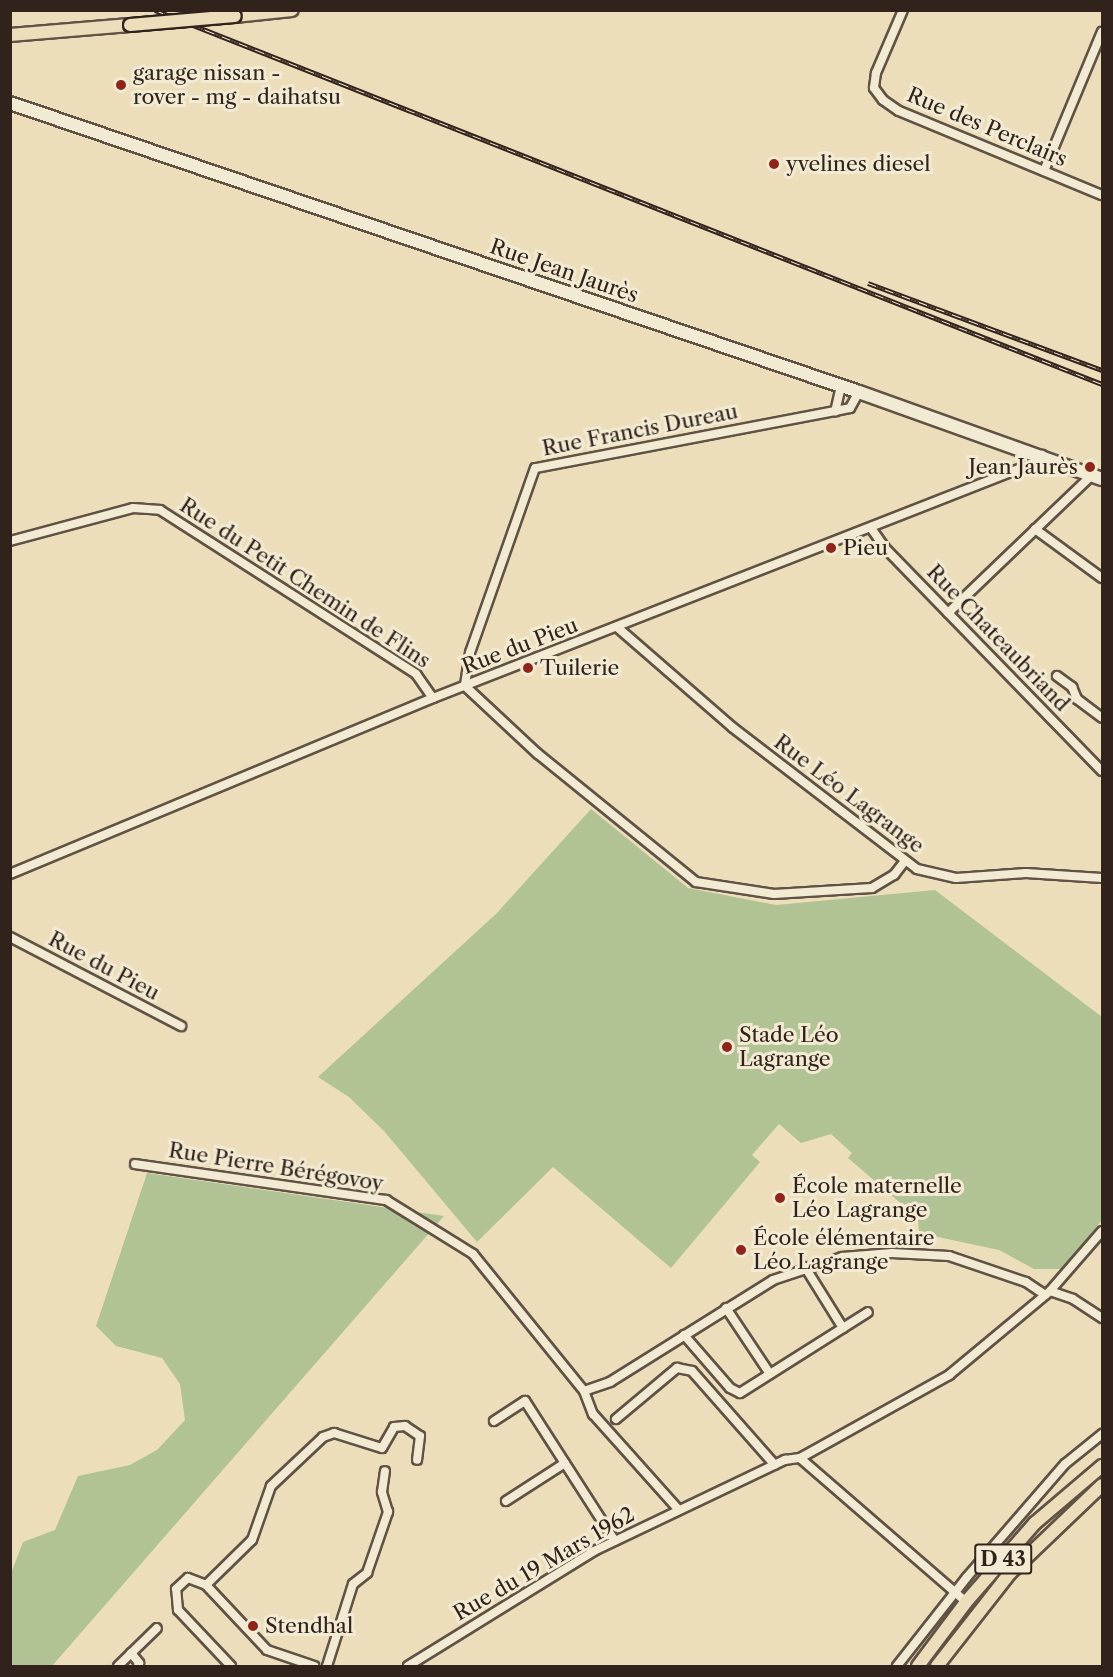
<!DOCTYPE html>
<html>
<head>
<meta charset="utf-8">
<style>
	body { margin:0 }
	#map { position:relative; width:1113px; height:1677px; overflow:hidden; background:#ecdebb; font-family:"Libre Caslon Text",serif }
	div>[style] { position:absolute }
	.green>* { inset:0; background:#b1c295 }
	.roads { filter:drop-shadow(2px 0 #605244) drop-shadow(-2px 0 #605244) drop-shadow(0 2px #605244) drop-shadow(0 -2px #605244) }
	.street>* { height:8px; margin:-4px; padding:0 4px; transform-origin:4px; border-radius:4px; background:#f3ead3 }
	.secondary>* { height:12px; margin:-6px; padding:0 6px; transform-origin:6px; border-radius:6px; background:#f3ead3 }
	.primary>* { height:12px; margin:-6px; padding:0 6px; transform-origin:6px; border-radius:6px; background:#ecdebb }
	.rail>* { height:5px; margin-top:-2.5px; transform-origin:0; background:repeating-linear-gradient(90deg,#f3ead3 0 9px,#31231c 0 18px); box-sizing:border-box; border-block:2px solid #31231c }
	.bridges { filter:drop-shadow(2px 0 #31231c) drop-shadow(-2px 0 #31231c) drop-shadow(0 2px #31231c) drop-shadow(0 -2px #31231c) }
	.primary-bridge>* { height:12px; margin:-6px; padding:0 6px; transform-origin:6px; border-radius:6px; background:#ecdebb }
	.dots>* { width:16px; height:16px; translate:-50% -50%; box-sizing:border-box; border:3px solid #f3ead3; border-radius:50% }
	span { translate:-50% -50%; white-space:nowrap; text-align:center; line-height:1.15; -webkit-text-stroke:6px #f3ead3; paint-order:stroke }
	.shield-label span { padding:2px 4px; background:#f3ead3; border:2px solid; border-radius:4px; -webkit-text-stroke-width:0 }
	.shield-label { font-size:20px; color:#31231c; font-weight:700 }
	.poi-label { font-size:21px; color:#31231c }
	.left { translate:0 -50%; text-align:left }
	.right { translate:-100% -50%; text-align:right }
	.street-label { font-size:21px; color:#31231c }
	.frame { position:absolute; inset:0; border:12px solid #31231c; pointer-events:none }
</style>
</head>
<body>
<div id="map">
	<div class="green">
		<div style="clip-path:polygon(591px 809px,688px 888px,776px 905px,935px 890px,1102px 1017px,1102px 1220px,1067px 1263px,1061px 1269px,1034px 1269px,999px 1250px,919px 1233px,918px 1218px,848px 1158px,852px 1153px,831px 1134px,801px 1143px,779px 1124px,752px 1155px,760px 1162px,671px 1268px,553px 1167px,477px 1242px,384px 1131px,349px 1097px,318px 1077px,497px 913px)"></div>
		<div style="clip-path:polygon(147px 1173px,444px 1216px,52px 1666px,11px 1666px,10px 1576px,23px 1542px,55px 1530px,78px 1476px,130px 1465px,157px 1450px,185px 1420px,180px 1384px,162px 1358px,116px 1346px,96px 1326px)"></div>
	</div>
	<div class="roads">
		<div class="street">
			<div style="left:903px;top:10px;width:69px;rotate:113.2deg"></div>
			<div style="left:876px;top:73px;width:15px;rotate:98deg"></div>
			<div style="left:874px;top:88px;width:15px;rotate:53deg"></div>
			<div style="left:883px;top:100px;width:19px;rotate:35deg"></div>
			<div style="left:899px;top:111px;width:220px;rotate:22.5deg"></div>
			<div style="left:1044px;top:171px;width:151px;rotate:-67.4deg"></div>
			<div style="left:841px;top:386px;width:26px;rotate:103deg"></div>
			<div style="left:835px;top:411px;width:15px;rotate:-11deg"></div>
			<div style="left:850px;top:408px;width:18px;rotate:-61deg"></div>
			<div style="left:835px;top:411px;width:305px;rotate:169.2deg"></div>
			<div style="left:535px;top:468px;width:196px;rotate:109.4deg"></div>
			<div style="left:470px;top:653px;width:33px;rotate:99deg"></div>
			<div style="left:465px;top:686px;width:100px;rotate:43deg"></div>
			<div style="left:538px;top:754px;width:203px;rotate:39deg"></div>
			<div style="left:696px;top:882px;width:79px;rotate:8.7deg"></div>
			<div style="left:774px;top:894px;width:98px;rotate:-3.5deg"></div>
			<div style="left:872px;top:888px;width:26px;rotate:-31deg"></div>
			<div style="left:894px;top:875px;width:16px;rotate:-52deg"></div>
			<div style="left:871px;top:528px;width:24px;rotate:55deg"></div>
			<div style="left:885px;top:548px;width:311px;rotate:45.8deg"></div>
			<div style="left:1035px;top:529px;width:83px;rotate:36.2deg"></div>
			<div style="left:10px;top:541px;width:127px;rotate:-15deg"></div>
			<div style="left:133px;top:508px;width:27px;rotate:4deg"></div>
			<div style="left:160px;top:510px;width:304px;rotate:32.6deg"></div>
			<div style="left:416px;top:674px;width:29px;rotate:55deg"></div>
			<div style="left:948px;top:613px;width:199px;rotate:-43.8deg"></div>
			<div style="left:617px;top:627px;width:152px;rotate:41deg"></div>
			<div style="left:732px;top:727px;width:233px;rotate:37.5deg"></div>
			<div style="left:917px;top:869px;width:40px;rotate:13deg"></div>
			<div style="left:956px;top:878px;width:70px;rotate:-4.1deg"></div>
			<div style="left:1026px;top:873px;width:76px;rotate:3.8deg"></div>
			<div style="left:1057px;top:676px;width:19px;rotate:36deg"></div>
			<div style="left:1072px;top:687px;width:13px;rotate:67deg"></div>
			<div style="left:1077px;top:699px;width:31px;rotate:37deg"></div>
			<div style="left:10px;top:874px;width:458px;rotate:-22.6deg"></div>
			<div style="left:433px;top:698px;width:651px;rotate:-21.36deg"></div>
			<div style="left:1039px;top:461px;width:7px;rotate:-63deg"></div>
			<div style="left:10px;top:937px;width:193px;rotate:27.5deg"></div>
			<div style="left:135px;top:1164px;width:254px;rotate:8.2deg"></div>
			<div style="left:386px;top:1200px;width:102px;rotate:31.8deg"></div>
			<div style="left:473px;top:1254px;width:176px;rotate:51deg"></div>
			<div style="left:584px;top:1391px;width:25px;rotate:69deg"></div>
			<div style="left:593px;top:1414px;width:127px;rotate:48.2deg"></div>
			<div style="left:805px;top:1267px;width:72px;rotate:58.1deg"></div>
			<div style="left:1050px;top:1291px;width:24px;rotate:19deg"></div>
			<div style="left:1073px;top:1299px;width:35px;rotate:33deg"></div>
			<div style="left:726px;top:1308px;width:79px;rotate:56.3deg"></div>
			<div style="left:684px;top:1335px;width:70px;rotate:49deg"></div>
			<div style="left:730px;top:1388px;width:11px;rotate:27deg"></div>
			<div style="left:740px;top:1393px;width:151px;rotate:-32.3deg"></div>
			<div style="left:584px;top:1391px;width:28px;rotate:-19deg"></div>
			<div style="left:610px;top:1382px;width:192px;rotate:-32deg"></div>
			<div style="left:773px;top:1280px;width:73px;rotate:-18.4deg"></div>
			<div style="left:842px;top:1257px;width:50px;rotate:-4.6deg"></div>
			<div style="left:892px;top:1253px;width:57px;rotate:3deg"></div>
			<div style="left:949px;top:1256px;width:81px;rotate:18.7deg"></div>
			<div style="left:1026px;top:1282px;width:23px;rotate:34deg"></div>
			<div style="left:616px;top:1419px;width:80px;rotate:-39.9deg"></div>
			<div style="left:677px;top:1368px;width:15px;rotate:11deg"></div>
			<div style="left:692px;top:1371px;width:125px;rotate:48.6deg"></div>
			<div style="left:494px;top:1421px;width:37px;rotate:-33deg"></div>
			<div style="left:525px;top:1401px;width:166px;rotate:57.3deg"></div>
			<div style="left:800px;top:1458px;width:220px;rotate:40.9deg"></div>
			<div style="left:506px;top:1501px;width:70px;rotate:-32.8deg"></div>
			<div style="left:206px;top:1585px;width:64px;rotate:-44.4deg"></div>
			<div style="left:252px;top:1540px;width:57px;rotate:-70.6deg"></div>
			<div style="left:271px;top:1486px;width:71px;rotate:-43.3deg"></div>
			<div style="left:323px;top:1437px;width:12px;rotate:-20deg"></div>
			<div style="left:334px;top:1433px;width:50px;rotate:17.4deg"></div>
			<div style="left:382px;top:1448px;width:24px;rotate:-60deg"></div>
			<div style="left:394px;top:1427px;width:11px;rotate:-5deg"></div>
			<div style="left:405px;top:1426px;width:18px;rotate:34deg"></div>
			<div style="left:420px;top:1436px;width:24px;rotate:97deg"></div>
			<div style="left:131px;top:1653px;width:13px;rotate:51deg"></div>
			<div style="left:139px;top:1663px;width:3px;rotate:108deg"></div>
			<div style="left:118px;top:1666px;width:54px;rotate:-44.3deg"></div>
			<div style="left:231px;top:1666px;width:77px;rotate:-133.4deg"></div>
			<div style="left:178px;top:1610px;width:21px;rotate:-95deg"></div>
			<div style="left:176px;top:1589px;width:16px;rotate:-43deg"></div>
			<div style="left:188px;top:1578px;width:19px;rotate:21deg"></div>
			<div style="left:206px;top:1585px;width:89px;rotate:46.8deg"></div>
			<div style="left:267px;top:1650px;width:50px;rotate:18.8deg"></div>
			<div style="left:327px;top:1666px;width:86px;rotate:-72.4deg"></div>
			<div style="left:353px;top:1584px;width:18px;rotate:-38deg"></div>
			<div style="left:367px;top:1573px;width:65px;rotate:-71deg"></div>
			<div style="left:388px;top:1512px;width:21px;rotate:-107deg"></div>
			<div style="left:382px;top:1492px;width:21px;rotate:-82deg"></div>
			<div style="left:408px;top:1666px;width:219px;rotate:-31.7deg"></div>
			<div style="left:594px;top:1551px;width:212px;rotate:-25.5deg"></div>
			<div style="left:785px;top:1460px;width:15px;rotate:-8deg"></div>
			<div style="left:800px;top:1458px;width:171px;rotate:-29.1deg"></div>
			<div style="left:949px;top:1375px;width:131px;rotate:-39.7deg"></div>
			<div style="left:1050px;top:1291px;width:79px;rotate:-49.1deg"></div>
			<div style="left:897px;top:1666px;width:113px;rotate:-51.8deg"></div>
			<div style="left:967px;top:1577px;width:150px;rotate:-49.1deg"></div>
			<div style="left:1065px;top:1464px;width:48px;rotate:-39deg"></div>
		</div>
		<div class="secondary">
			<div style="left:10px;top:103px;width:897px;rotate:18.8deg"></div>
			<div style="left:859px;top:392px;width:258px;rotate:19.7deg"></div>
		</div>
		<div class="primary">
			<div style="left:235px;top:16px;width:57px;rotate:-6deg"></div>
			<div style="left:10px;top:35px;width:120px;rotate:-4.8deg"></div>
			<div style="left:918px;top:1666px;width:80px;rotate:-53.1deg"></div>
			<div style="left:966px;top:1602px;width:105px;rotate:-48.9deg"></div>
			<div style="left:1035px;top:1523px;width:88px;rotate:-40.4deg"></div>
			<div style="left:937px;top:1666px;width:118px;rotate:-51.9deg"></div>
			<div style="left:1010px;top:1573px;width:127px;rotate:-43.7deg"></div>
		</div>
	</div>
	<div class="rail">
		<div style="left:155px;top:10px;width:1018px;rotate:21.55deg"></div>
		<div style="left:868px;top:283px;width:250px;rotate:20.4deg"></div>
	</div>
	<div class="bridges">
		<div class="primary-bridge">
			<div style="left:130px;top:25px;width:105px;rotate:-4.9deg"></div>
		</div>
	</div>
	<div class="dots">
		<div style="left:121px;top:85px;background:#8f2418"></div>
		<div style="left:774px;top:164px;background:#8f2418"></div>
		<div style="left:1090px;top:467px;background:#8f2418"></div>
		<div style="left:831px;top:548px;background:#8f2418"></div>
		<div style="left:528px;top:668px;background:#8f2418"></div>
		<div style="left:727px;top:1047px;background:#8f2418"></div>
		<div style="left:780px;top:1198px;background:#8f2418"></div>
		<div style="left:741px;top:1250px;background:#8f2418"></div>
		<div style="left:253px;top:1626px;background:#8f2418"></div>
	</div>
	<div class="shield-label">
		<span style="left:1003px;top:1559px">D 43</span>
	</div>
	<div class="poi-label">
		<span class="left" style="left:133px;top:85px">garage nissan -<br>rover - mg - daihatsu</span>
		<span class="left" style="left:786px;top:164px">yvelines diesel</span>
		<span class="right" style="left:1078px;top:467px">Jean Jaurès</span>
		<span class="left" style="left:843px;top:548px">Pieu</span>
		<span class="left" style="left:540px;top:668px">Tuilerie</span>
		<span class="left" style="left:739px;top:1047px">Stade Léo<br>Lagrange</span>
		<span class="left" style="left:792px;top:1198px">École maternelle<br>Léo Lagrange</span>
		<span class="left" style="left:753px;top:1250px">École élémentaire<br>Léo Lagrange</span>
		<span class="left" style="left:265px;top:1626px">Stendhal</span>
	</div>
	<div class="street-label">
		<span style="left:987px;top:127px;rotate:23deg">Rue des Perclairs</span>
		<span style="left:564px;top:271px;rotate:19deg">Rue Jean Jaurès</span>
		<span style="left:640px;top:430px;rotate:-11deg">Rue Francis Dureau</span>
		<span style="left:305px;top:583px;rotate:33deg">Rue du Petit Chemin de Flins</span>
		<span style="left:998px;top:638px;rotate:46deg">Rue Chateaubriand</span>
		<span style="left:520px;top:646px;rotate:-21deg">Rue du Pieu</span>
		<span style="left:849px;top:794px;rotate:37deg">Rue Léo Lagrange</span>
		<span style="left:104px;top:966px;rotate:28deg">Rue du Pieu</span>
		<span style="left:276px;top:1167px;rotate:9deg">Rue Pierre Bérégovoy</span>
		<span style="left:544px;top:1564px;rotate:-30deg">Rue du 19 Mars 1962</span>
	</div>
	<div class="frame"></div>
</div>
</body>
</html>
